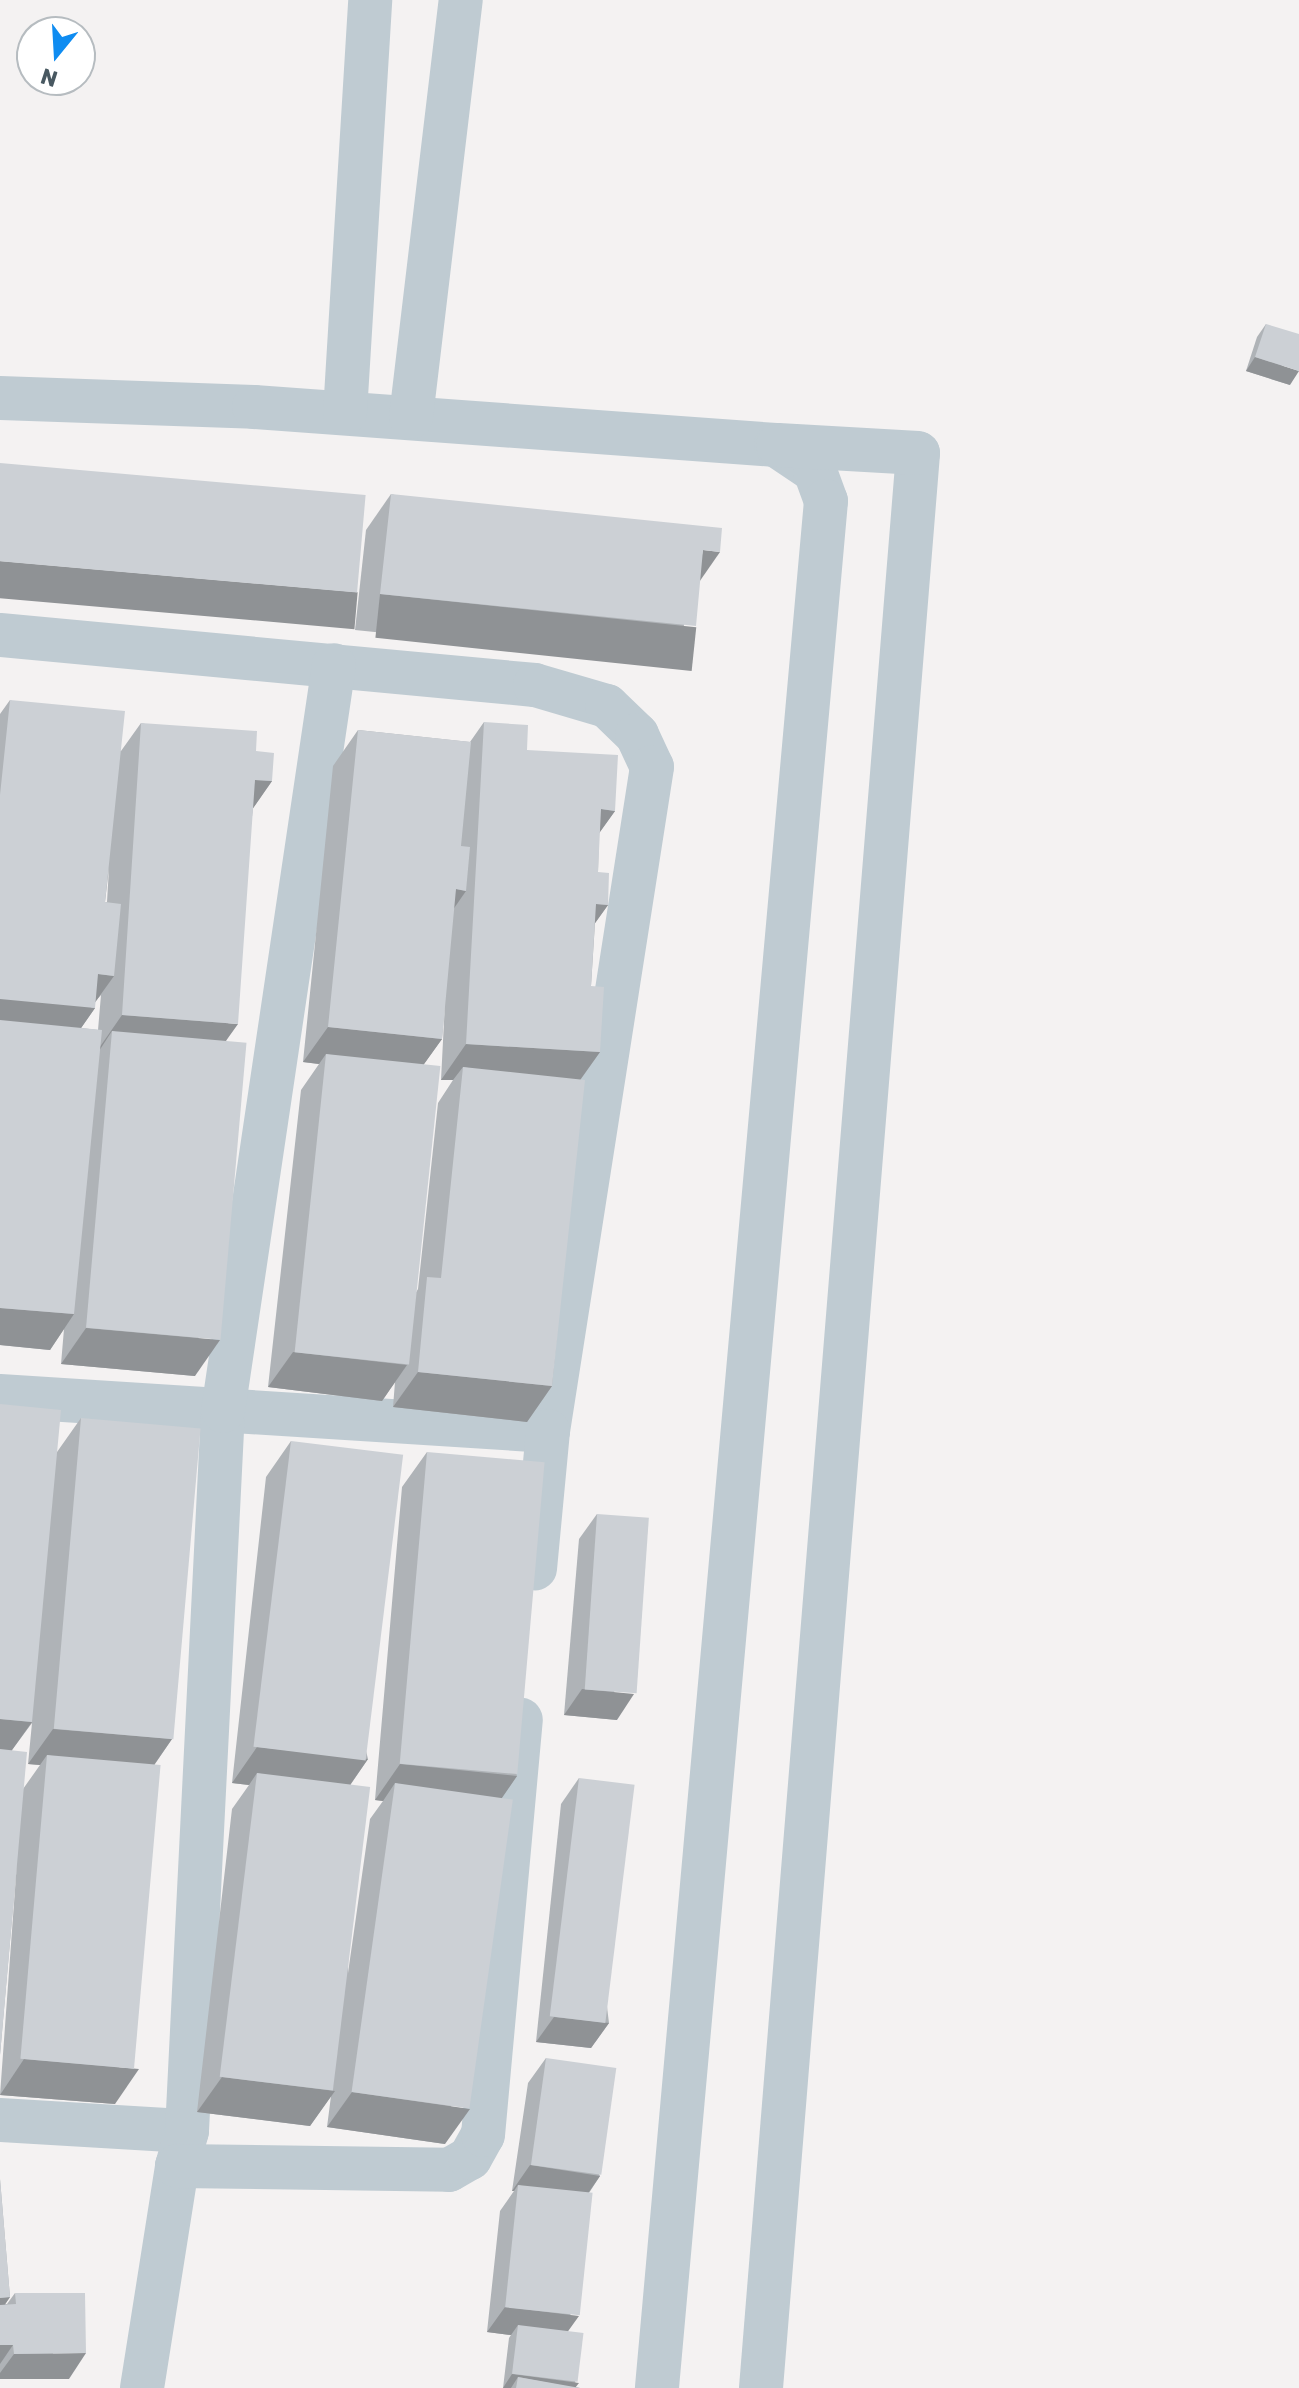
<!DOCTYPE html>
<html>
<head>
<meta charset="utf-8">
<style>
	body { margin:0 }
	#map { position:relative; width:1299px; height:2388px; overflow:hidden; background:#f4f2f2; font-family:Rubik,sans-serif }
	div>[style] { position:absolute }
	.minor>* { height:44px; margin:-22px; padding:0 22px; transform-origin:22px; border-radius:22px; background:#bfcbd2 }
	.wall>* { inset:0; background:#afb3b7 }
	.shaded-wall>* { inset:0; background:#8f9295; transform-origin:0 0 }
	.building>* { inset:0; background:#ccd0d5; transform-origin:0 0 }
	span { translate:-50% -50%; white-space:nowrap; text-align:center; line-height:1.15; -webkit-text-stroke:6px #fff; paint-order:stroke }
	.north { position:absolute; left:16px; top:16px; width:80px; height:80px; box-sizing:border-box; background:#fff; border:2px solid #b6bcc0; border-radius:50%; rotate:198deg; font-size:22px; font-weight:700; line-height:32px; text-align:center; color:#485861 }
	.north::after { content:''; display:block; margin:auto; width:28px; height:36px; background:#0f8cf1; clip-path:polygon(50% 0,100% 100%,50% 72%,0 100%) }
</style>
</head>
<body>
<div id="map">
	<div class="minor">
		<div style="left:0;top:398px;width:254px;rotate:2deg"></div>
		<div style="left:254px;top:407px;width:523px;rotate:4.16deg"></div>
		<div style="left:776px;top:445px;width:47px;rotate:33.7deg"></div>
		<div style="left:815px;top:471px;width:32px;rotate:70deg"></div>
		<div style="left:826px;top:501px;width:1895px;rotate:95.12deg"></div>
		<div style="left:345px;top:413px;width:414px;rotate:-86.5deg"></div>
		<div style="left:411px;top:417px;width:420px;rotate:-83.2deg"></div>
		<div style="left:0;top:635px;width:537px;rotate:5.34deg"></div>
		<div style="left:535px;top:685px;width:75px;rotate:16.3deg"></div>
		<div style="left:607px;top:706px;width:42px;rotate:44deg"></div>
		<div style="left:637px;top:735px;width:35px;rotate:65deg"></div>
		<div style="left:652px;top:767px;width:672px;rotate:98.9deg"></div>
		<div style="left:0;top:1396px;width:549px;rotate:3.65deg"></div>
		<div style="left:548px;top:1431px;width:138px;rotate:95.4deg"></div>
		<div style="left:0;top:2120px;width:187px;rotate:3.4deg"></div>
		<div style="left:177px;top:2166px;width:36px;rotate:-74deg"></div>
		<div style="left:187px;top:2131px;width:721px;rotate:-87.14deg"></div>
		<div style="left:223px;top:1411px;width:754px;rotate:-81.54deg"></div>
		<div style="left:142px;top:2388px;width:225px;rotate:-81deg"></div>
		<div style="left:177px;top:2166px;width:272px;rotate:0.8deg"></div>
		<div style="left:449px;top:2170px;width:24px;rotate:-30deg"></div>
		<div style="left:470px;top:2158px;width:26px;rotate:-61deg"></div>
		<div style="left:483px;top:2135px;width:417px;rotate:-84.8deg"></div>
		<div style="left:761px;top:2388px;width:1941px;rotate:-85.36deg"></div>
		<div style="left:918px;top:453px;width:140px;rotate:-176.7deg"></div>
	</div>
	<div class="wall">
		<div style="clip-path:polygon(1266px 324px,1290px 385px,1246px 371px,1257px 337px)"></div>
		<div style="clip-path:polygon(391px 494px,700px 580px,671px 662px,355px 630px,366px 530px)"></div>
		<div style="clip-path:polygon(evenodd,10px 700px,121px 751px,141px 723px,256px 751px,272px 781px,253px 808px,226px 1042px,195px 1376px,61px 1364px,64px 1329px,50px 1350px,0 1345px,0 714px,10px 700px,109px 868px,107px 902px,105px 902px,109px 868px,10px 700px,101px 995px,98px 1030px,81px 1028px,95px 1008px,95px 1002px,101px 995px)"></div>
		<div style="clip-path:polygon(evenodd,484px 722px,615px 811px,599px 833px,598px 872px,608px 905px,595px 923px,591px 986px,600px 1052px,581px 1079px,552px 1386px,527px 1422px,393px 1407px,395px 1382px,382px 1401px,268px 1387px,301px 1090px,319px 1064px,303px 1062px,333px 766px,358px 730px,470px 742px,484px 722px,445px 1002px,441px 1080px,453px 1080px,438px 1103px,418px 1289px,415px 1294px,423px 1065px,442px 1039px,445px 1002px)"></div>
		<div style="clip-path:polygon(evenodd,0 1404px,57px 1452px,81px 1418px,172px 1739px,155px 1764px,115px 2104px,0 2095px,17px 1862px,0 2055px,0 1404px,32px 1723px,28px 1764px,40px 1765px,23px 1789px,12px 1750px,32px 1723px)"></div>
		<div style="clip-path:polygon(291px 1441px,368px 1759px,351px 1784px,348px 1973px,370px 1819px,383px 1801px,375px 1800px,402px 1487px,427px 1452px,517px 1776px,501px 1798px,445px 2144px,327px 2127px,331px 2096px,310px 2126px,197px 2112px,232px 1809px,249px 1785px,232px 1783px,266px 1477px)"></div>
		<div style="clip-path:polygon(597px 1514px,617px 1720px,564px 1715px,579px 1539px)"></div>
		<div style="clip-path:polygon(579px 1778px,609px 2023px,591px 2048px,536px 2042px,561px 1804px)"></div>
		<div style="clip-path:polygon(546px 2058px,600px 2176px,589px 2193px,568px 2331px,576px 2387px,580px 2388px,503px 2388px,509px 2338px,511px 2335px,487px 2332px,500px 2211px,514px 2191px,512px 2191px,528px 2083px)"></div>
		<div style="clip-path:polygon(0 2179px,10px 2297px,5px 2304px,7px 2304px,15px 2293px,69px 2379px,0 2379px)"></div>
	</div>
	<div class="shaded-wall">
		<div style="clip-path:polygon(1255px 357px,1299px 371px,1290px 385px,1246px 371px)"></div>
		<div style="clip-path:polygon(703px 550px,720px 552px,695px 588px)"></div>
		<div style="left:0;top:561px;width:359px;height:37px;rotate:5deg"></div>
		<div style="left:380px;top:594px;width:318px;height:44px;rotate:6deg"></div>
		<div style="clip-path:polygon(255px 780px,272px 781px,247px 817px)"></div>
		<div style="clip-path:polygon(601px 809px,615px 811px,590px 846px)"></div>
		<div style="clip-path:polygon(456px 889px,466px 891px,441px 927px)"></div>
		<div style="clip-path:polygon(596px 904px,608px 905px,583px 940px)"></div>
		<div style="clip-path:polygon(98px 974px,114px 976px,91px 1008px,95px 1008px,70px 1044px,0 1037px,0 999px)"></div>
		<div style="clip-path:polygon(122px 1015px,238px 1024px,213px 1059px,112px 1031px,99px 1051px,97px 1051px)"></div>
		<div style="clip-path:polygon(328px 1027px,442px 1039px,417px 1074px,326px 1054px,319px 1064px,303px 1062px)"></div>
		<div style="clip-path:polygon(466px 1044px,600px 1052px,575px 1087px,463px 1067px,453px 1080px,441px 1080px)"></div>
		<div style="clip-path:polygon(0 1308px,74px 1314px,50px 1350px,0 1345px)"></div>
		<div style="clip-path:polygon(86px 1328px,220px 1340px,195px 1376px,61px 1364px)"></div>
		<div style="clip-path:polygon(293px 1352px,407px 1365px,382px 1401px,268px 1387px)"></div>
		<div style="clip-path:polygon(418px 1372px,552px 1386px,527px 1422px,393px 1407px)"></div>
		<div style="clip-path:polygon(582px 1689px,634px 1694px,617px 1720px,564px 1715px)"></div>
		<div style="clip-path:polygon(0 1719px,32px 1722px,7px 1757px,0 1757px)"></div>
		<div style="clip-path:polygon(53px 1729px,172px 1739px,147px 1775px,47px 1755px,40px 1765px,28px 1764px)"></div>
		<div style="clip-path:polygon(257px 1747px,368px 1759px,343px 1795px,257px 1773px,249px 1785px,232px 1783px)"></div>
		<div style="clip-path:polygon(400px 1764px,517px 1776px,493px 1811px,395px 1783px,383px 1801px,375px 1800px)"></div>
		<div style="clip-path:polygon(554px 2017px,609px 2023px,591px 2048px,536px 2042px)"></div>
		<div style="clip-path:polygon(24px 2059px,139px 2069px,115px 2104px,0 2095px)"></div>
		<div style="clip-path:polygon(222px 2077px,335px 2091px,310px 2126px,197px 2112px)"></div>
		<div style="clip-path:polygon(352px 2092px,470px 2109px,445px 2144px,327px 2127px)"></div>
		<div style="clip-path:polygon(530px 2165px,600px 2176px,582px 2202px,518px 2185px,514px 2191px,512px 2191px)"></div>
		<div style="clip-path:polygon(10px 2297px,0 2312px,0 2298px)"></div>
		<div style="clip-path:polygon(505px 2307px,579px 2316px,561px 2341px,518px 2325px,511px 2335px,487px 2332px)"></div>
		<div style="clip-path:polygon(0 2345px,13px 2345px,0 2364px)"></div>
		<div style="clip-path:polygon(86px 2353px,69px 2379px,0 2379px,0 2373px,14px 2354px)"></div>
		<div style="clip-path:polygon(512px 2374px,579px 2383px,575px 2388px,518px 2377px,511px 2388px,503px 2388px)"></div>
	</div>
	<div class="building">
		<div style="clip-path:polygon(1266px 324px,1299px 334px,1299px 371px,1255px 357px)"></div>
		<div style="left:0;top:463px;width:367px;height:98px;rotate:5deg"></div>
		<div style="clip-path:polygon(391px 494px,722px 528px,720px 552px,703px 550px,696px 626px,380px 594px)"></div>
		<div style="clip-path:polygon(10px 700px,125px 711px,105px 902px,121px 904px,114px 976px,98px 974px,95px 1008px,0 999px,0 795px)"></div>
		<div style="clip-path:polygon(484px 722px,528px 725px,527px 750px,618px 755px,615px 811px,601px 809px,598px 872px,609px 873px,608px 905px,596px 904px,591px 986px,604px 987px,600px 1052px,466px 1044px)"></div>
		<div style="clip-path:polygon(141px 723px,257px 731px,256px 751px,274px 753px,272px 781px,255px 780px,238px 1024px,122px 1015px)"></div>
		<div style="clip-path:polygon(358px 730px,471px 742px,461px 846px,470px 847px,466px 891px,456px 889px,442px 1039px,328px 1027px)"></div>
		<div style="clip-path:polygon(0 1020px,102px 1030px,74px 1314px,0 1308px)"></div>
		<div style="left:112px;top:1031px;width:135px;height:298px;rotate:5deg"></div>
		<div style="left:326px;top:1054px;width:115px;height:300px;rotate:6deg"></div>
		<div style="clip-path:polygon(463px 1067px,585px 1080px,552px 1386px,418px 1372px,427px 1277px,441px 1278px)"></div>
		<div style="clip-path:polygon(0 1404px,61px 1410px,32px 1722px,0 1719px)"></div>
		<div style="left:81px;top:1418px;width:120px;height:312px;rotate:5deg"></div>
		<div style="left:291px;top:1441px;width:113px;height:308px;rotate:7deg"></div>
		<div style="left:427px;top:1452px;width:118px;height:313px;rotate:5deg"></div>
		<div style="left:597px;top:1514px;width:52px;height:176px;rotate:4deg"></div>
		<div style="clip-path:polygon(0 1749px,27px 1752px,0 2055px)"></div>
		<div style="left:47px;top:1755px;width:114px;height:305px;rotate:5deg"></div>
		<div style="left:257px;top:1773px;width:114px;height:306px;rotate:7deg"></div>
		<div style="left:579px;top:1778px;width:56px;height:240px;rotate:7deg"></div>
		<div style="left:395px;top:1783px;width:119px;height:312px;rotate:8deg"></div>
		<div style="left:546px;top:2058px;width:71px;height:108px;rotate:8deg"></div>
		<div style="clip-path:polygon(0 2179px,10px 2297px,0 2298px)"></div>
		<div style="left:518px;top:2185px;width:75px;height:123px;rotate:6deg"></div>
		<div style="clip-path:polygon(15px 2293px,85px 2293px,86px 2353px,14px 2354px,13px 2345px,0 2345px,0 2305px,16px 2304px)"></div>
		<div style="left:518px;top:2325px;width:66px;height:49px;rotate:7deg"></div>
		<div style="clip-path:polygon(518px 2377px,580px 2388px,516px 2388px)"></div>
	</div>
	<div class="north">N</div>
</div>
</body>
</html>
